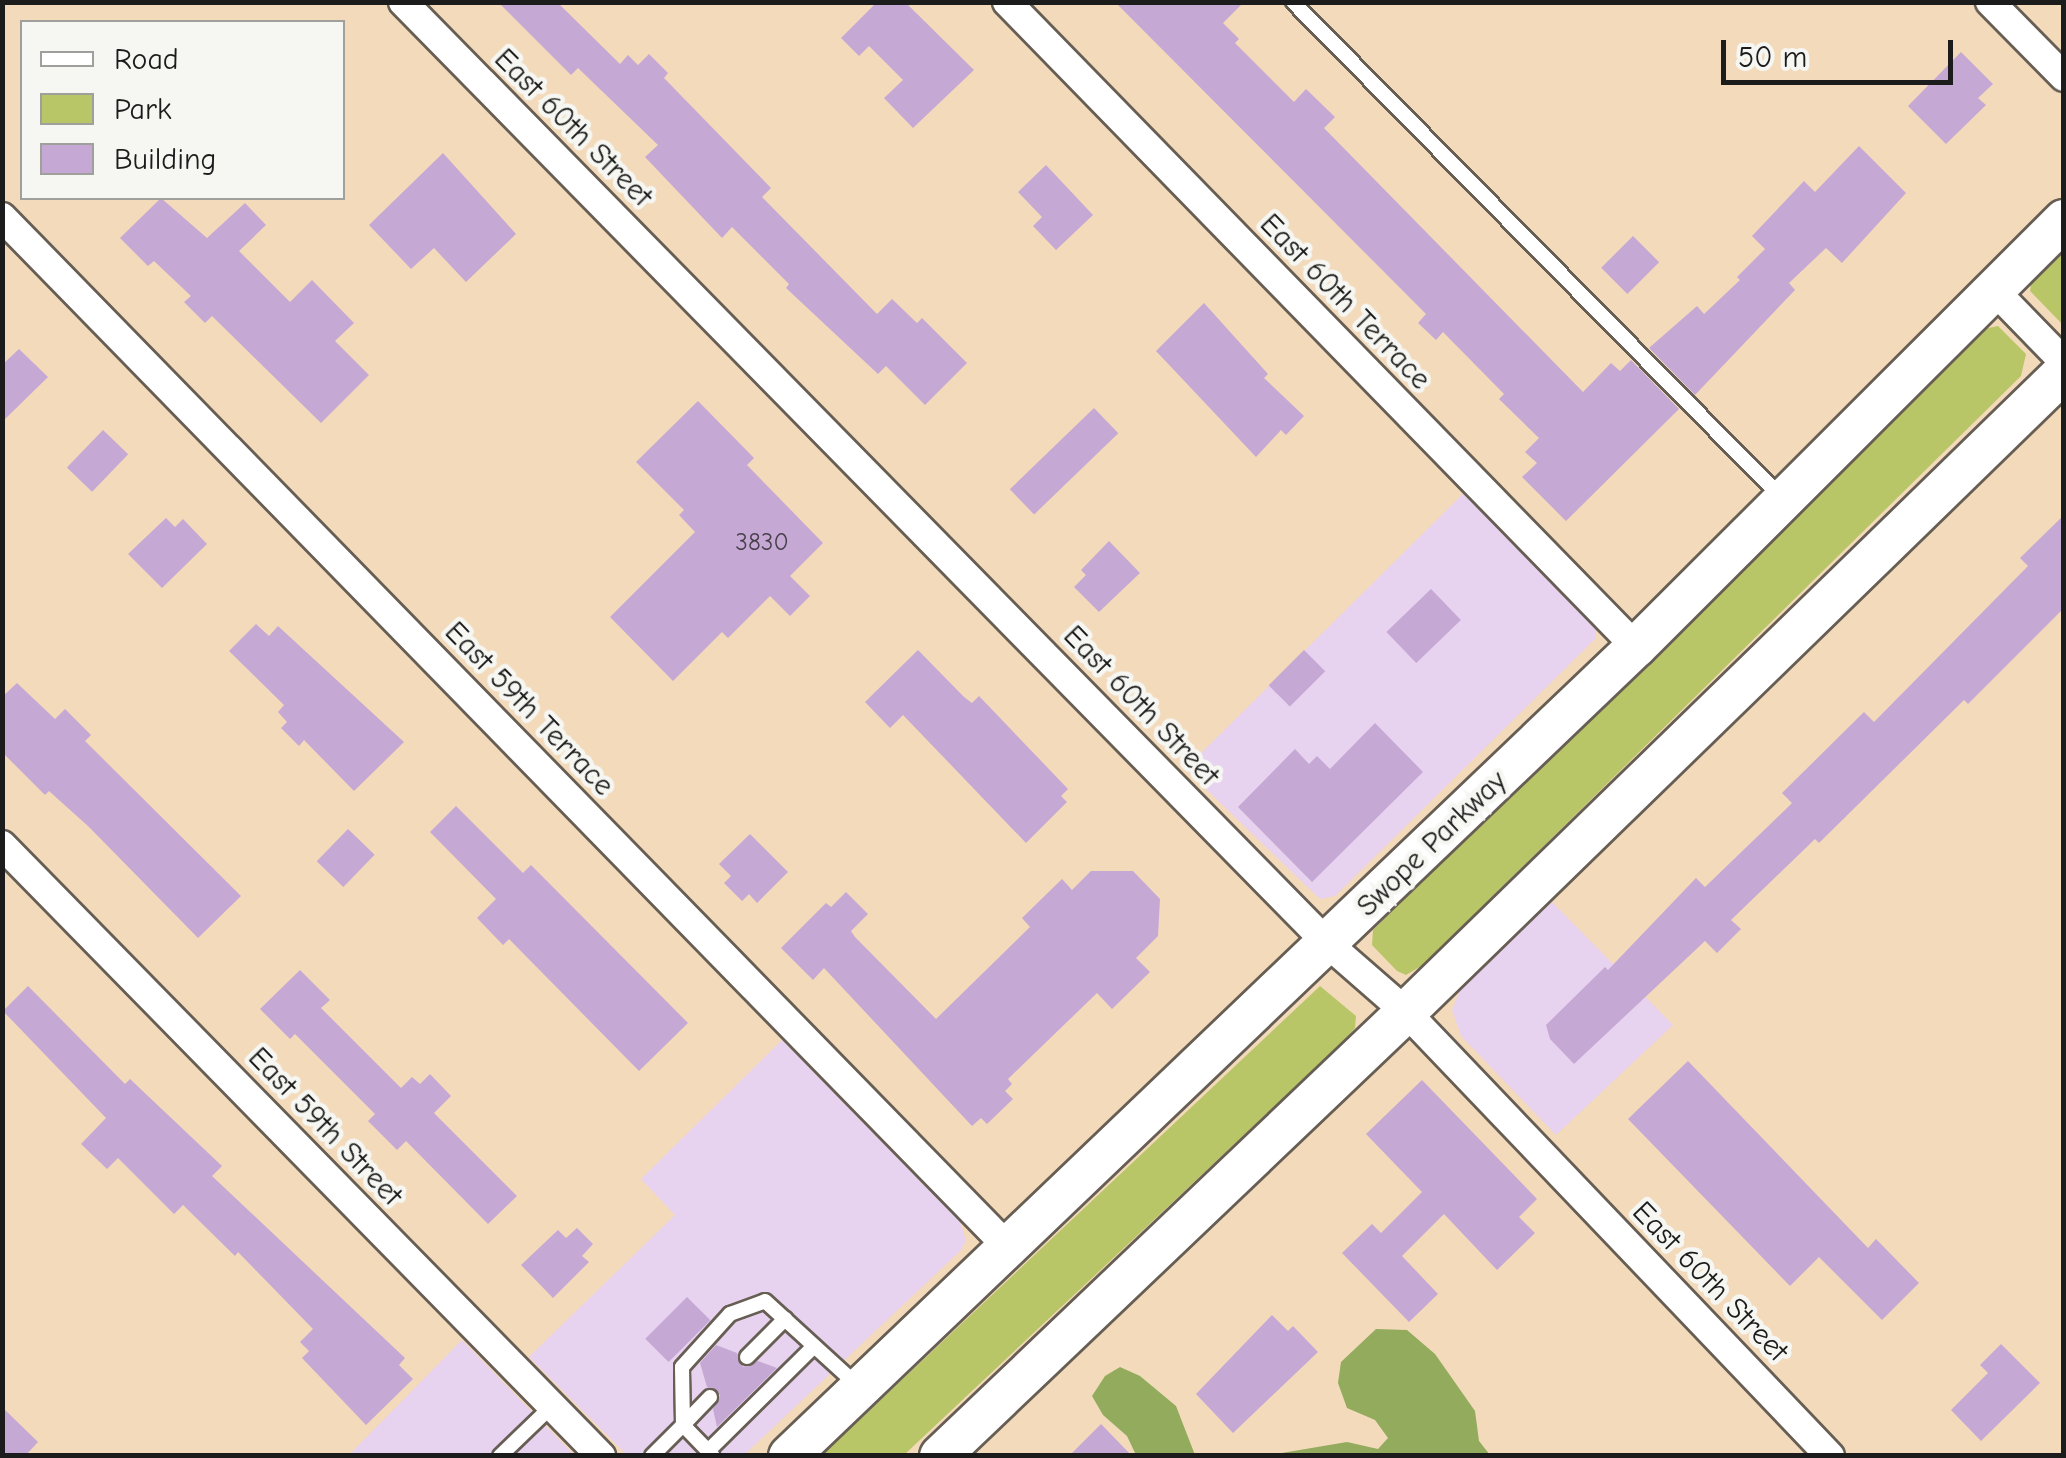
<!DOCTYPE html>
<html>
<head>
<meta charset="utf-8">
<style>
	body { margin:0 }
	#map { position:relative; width:2066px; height:1458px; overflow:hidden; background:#f3dabb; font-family:"Comic Neue",sans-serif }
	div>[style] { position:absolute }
	.built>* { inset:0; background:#e7d2ef }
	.green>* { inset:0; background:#b9c668 }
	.forest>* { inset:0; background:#92ab5c }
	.building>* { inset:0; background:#c6a8d4; transform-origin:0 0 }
	.roads { filter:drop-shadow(2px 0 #675e54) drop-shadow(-2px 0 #675e54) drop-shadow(0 2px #675e54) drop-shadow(0 -2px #675e54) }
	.lane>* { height:14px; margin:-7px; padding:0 7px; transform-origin:7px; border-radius:7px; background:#fff }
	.street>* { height:28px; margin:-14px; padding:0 14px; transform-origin:14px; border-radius:14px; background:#fff }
	.secondary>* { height:40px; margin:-20px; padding:0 20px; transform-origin:20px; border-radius:20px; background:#fff }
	span { translate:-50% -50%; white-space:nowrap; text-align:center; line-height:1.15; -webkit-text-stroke:9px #f6f6f2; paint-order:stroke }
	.number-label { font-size:25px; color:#463f4a }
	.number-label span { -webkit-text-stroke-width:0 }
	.street-label { font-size:30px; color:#1c1c1c }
	.frame { position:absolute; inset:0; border:5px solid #1c1c1c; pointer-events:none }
	.legend { position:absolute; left:20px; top:20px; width:325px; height:180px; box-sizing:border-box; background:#f6f6f2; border:2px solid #9f9f9c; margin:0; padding:12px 18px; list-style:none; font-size:30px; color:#1c1c1c }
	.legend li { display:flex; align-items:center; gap:20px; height:50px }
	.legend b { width:50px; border:2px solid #9f9f9c }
	.scale { position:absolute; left:1721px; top:40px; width:232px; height:45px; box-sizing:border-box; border:5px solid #1c1c1c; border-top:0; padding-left:12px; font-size:30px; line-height:35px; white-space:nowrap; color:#1c1c1c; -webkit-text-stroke:8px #f6f6f2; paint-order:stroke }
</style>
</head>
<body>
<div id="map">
	<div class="built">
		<div style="clip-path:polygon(1469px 488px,1595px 621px,1596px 638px,1335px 896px,1320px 899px,1185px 769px)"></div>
		<div style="clip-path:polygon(1551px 901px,1673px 1025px,1556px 1135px,1461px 1036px,1452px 1010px,1462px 986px)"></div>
		<div style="clip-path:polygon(782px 1040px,960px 1221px,966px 1241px,960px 1251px,744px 1455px,627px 1455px,529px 1357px,675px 1215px,641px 1179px)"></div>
		<div style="clip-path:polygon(462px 1340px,574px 1455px,348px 1456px)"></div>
	</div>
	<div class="green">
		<div style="clip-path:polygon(2063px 251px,2063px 325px,2030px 291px,2031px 284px)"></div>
		<div style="clip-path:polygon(1998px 326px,2026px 354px,2021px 376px,1423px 965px,1406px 975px,1397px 971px,1372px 945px,1373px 930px,1984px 329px)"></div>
		<div style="clip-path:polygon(1320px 986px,1356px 1016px,1355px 1028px,1345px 1040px,904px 1455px,822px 1455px)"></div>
	</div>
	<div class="forest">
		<div style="clip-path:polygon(1376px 1329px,1407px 1330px,1435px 1354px,1475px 1411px,1479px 1441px,1490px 1455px,1270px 1455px,1347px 1442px,1378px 1449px,1388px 1438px,1375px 1420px,1347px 1408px,1338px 1383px,1341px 1362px)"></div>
		<div style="clip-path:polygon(1120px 1367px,1140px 1376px,1176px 1406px,1195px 1455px,1136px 1455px,1127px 1436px,1103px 1415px,1092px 1396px,1105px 1376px)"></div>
	</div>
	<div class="building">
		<div style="clip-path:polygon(498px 2px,557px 2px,620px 64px,628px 55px,638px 65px,649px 54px,668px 73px,664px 78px,771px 188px,762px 197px,877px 314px,892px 299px,917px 323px,922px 318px,967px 363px,925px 405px,886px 366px,878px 374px,786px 288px,789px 284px,732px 227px,722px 238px,645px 157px,658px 145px,578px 68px,571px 75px)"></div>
		<div style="clip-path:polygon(877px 2px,905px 2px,974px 70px,913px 128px,884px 98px,903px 80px,869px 46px,859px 56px,841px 38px)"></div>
		<div style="clip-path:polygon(1115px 2px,1244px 2px,1223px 23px,1239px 39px,1235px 43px,1294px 102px,1306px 89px,1335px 117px,1324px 128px,1583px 392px,1611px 363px,1620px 371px,1631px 360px,1679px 409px,1566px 521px,1522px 477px,1537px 463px,1525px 452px,1539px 438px,1499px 399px,1504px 394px,1443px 332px,1436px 340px,1418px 323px,1426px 314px)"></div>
		<div style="clip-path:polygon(1961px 52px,1993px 84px,1978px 98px,1986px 105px,1946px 144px,1908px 106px)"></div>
		<div style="clip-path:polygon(1859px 146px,1906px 193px,1842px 263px,1826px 248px,1789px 283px,1795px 290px,1695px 395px,1649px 348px,1697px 306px,1704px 314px,1740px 280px,1737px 277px,1765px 249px,1752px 236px,1804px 181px,1815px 192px)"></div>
		<div style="clip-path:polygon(443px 153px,516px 234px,466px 282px,434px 248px,411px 269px,369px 225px)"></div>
		<div style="clip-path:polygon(1046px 165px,1093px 215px,1056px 250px,1033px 226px,1042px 217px,1018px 192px)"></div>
		<div style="clip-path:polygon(161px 198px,207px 238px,245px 203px,266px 225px,239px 251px,290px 302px,312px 280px,354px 323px,335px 341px,369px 375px,321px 423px,212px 316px,205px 323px,184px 302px,191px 296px,154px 261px,148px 266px,120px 238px)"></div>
		<div style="left:1633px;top:236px;width:37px;height:45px;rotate:45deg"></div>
		<div style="clip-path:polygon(1204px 303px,1268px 374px,1264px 378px,1304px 416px,1286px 435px,1281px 430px,1256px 457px,1156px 351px)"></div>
		<div style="clip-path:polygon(19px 349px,48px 377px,2px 422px,2px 365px)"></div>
		<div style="clip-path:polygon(698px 401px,754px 458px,747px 465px,823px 543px,790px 576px,810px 596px,790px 616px,770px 596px,728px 638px,722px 632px,673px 681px,610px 617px,695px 532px,679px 515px,684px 510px,636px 462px)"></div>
		<div style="left:1094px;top:408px;width:35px;height:117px;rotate:46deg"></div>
		<div style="left:103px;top:430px;width:35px;height:52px;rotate:44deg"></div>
		<div style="clip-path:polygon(2064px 515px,2064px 608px,1968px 704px,1964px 700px,1819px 843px,1815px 839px,1731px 920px,1741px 929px,1717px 953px,1705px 941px,1574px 1064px,1550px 1039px,1546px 1025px,1605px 967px,1608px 970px,1696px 878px,1705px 887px,1785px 810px,1792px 803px,1782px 793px,1864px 712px,1874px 722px,2028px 566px,2020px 558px)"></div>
		<div style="clip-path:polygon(166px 518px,175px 527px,183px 519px,207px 544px,162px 588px,128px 554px)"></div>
		<div style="clip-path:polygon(1109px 541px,1140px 573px,1099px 612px,1074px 587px,1086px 575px,1081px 570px)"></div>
		<div style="left:1431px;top:589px;width:43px;height:62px;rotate:46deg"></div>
		<div style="clip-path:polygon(256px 624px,269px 636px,278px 626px,404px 742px,354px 791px,304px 740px,299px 746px,281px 728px,287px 722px,278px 712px,284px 705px,229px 651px)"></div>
		<div style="clip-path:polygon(918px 650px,964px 697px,972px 703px,979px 696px,1068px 789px,1061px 796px,1067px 802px,1026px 843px,903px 715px,890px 728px,865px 702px)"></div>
		<div style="left:1304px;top:650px;width:30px;height:50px;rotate:45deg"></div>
		<div style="clip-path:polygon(17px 683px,55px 719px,65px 709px,91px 735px,85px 741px,241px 896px,198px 938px,89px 827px,49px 791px,45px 795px,2px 752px,2px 697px)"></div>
		<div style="clip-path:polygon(1375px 723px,1423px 772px,1312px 882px,1238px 807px,1295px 749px,1309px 764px,1317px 756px,1330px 769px)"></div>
		<div style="clip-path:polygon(456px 806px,523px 873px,531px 865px,688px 1023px,639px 1071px,509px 939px,503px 945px,477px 918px,496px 899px,430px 832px)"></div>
		<div style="left:348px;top:829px;width:37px;height:45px;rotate:44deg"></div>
		<div style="clip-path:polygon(750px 834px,788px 872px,757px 903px,749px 894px,742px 901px,724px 883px,731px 876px,719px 864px)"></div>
		<div style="clip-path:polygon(1091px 871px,1133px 871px,1160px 899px,1158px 936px,1136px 958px,1150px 972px,1112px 1009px,1097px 993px,1008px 1079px,1012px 1084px,1005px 1091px,1013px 1099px,987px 1124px,981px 1118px,972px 1126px,824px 968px,813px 980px,781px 948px,826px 903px,831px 907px,846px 892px,868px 914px,851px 931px,855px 937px,936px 1019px,1030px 927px,1022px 918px,1062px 879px,1072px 890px)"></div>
		<div style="clip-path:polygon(300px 970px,330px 1000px,321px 1008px,401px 1088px,412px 1077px,420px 1084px,430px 1074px,451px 1096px,434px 1113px,517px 1196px,488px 1224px,406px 1141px,397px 1150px,368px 1121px,375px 1114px,295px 1034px,290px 1039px,260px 1009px)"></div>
		<div style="clip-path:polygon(28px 986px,125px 1084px,130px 1079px,222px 1166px,212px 1176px,405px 1358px,399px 1365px,413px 1379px,366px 1425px,302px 1358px,309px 1351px,300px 1342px,313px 1329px,238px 1252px,235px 1256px,183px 1205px,174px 1214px,118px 1158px,107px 1169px,81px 1144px,106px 1118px,3px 1011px)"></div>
		<div style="clip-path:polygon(1688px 1061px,1868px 1248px,1876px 1239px,1919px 1283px,1882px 1320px,1819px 1257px,1790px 1286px,1628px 1119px)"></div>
		<div style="clip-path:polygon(1422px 1080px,1537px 1199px,1519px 1217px,1535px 1233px,1497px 1270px,1444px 1214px,1402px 1256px,1438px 1294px,1409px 1322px,1342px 1253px,1372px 1224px,1381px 1233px,1422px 1192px,1366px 1134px)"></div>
		<div style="clip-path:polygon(577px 1228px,593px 1244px,582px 1256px,589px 1262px,553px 1298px,521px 1265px,558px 1230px,566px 1238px)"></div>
		<div style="left:687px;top:1297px;width:33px;height:59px;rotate:45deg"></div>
		<div style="clip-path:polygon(1272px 1315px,1288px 1331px,1293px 1326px,1318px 1352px,1233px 1433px,1196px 1394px)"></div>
		<div style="clip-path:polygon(2001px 1344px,2040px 1383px,1981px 1441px,1951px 1410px,1988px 1373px,1980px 1365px)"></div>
		<div style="clip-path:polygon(716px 1345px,737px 1353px,743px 1367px,758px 1361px,777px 1368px,717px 1427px,713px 1409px,720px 1395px,707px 1387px,700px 1363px)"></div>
		<div style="clip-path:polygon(2px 1407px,38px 1442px,25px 1456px,2px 1456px)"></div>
		<div style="clip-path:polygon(1101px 1424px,1132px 1456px,1069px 1456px)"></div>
	</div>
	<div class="roads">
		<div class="lane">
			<div style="left:1293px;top:2px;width:694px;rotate:45.41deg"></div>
			<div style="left:747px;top:1357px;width:54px;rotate:-45deg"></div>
			<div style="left:710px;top:1397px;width:39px;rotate:134deg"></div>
			<div style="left:683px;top:1425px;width:42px;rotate:46deg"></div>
			<div style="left:708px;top:1451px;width:149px;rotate:-44.7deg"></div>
			<div style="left:500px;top:1456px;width:72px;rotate:-43.9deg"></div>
			<div style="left:652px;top:1456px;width:44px;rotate:-45deg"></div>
			<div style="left:683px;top:1425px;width:58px;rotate:-91deg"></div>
			<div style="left:682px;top:1367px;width:72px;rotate:-47.8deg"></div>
			<div style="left:730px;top:1314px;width:37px;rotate:-20deg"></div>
			<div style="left:765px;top:1301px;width:123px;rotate:42.4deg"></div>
		</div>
		<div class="street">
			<div style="left:403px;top:2px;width:1320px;rotate:45.52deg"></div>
			<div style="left:1328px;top:944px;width:103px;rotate:41.1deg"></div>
			<div style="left:1406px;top:1012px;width:614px;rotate:46.32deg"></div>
			<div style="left:1007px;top:2px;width:901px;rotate:45.72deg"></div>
			<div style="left:1990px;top:2px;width:105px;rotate:45.4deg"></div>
			<div style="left:2px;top:217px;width:1440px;rotate:45.68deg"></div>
			<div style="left:1994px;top:290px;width:100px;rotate:45.8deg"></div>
			<div style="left:2px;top:845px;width:856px;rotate:45.57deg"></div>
		</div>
		<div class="secondary">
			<div style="left:789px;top:1456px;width:1171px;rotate:-43.69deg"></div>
			<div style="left:1636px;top:647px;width:605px;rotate:-44.93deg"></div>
			<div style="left:940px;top:1456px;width:644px;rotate:-43.62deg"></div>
			<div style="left:1406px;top:1012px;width:918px;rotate:-44.21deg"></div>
		</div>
	</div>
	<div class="number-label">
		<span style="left:762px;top:542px">3830</span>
	</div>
	<div class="street-label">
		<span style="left:573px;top:128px;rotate:45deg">East 60th Street</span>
		<span style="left:1345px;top:302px;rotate:46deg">East 60th Terrace</span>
		<span style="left:1141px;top:706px;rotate:46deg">East 60th Street</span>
		<span style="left:529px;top:709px;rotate:46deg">East 59th Terrace</span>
		<span style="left:1432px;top:844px;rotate:-44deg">Swope Parkway</span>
		<span style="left:325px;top:1127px;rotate:46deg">East 59th Street</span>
		<span style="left:1710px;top:1282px;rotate:46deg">East 60th Street</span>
	</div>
	<div class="frame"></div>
	<ul class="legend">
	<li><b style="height:12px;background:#fff"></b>Road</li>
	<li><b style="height:28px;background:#b9c668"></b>Park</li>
	<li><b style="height:28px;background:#c6a8d4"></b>Building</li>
	</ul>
	<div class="scale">50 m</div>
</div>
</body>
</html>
